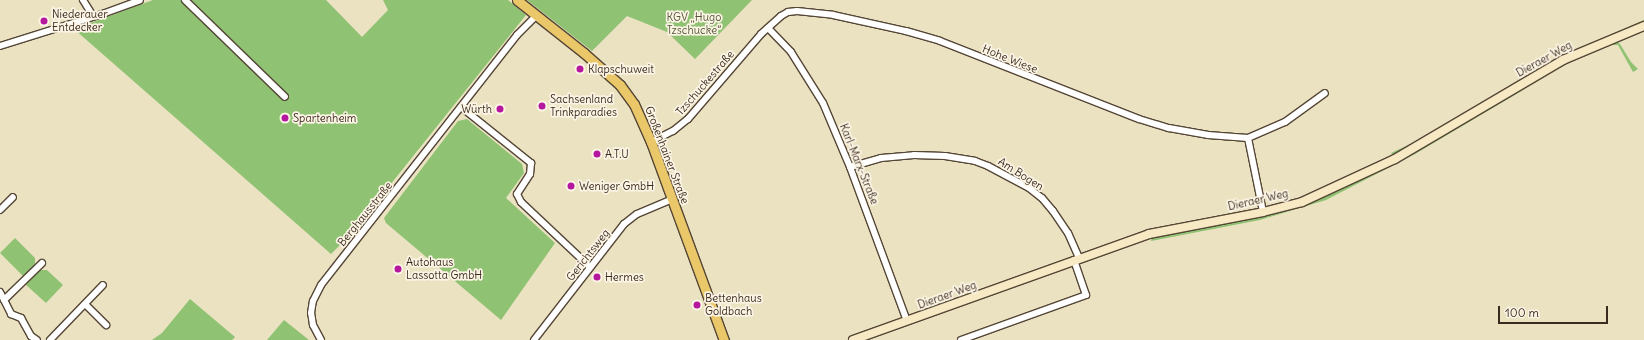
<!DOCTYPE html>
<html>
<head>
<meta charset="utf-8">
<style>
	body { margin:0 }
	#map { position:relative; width:1644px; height:340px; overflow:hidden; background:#eae2c1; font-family:Delius,sans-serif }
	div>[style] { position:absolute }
	.green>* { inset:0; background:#8fc273 }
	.roads { filter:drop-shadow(1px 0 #554636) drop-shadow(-1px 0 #554636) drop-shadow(0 1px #554636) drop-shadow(0 -1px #554636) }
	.minor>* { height:6px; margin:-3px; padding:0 3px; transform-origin:3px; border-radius:3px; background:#fff }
	.secondary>* { height:8px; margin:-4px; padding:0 4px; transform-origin:4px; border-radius:4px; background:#f7e9c3 }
	.primary>* { height:9px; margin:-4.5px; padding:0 4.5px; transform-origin:4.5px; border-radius:4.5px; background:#eac769 }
	.dots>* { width:11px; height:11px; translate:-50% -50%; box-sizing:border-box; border:2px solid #fcf5e5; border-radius:50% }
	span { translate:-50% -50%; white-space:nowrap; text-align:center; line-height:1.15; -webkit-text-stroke:3.5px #fcf5e5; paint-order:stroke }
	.poi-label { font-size:11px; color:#3b2a1e }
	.left { translate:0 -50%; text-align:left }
	.right { translate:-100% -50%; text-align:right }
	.park-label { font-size:11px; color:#545838 }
	.street-label { font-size:11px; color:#3b2a1e }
	.scale { position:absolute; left:1498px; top:306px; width:110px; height:18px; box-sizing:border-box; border:2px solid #3b2a1e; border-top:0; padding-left:5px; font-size:12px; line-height:14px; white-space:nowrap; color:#3b2a1e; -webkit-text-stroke:3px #fcf5e5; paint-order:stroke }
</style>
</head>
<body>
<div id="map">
	<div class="green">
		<div style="clip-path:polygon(153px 0,326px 0,362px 37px,388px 10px,383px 0,508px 0,526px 15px,350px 235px,331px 254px,74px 29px)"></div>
		<div style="clip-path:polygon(527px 0,752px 0,695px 59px,667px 32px,627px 16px,592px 51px)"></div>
		<div style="clip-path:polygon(1644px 20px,1644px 23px,1566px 55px,1401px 152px,1393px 155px,1391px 153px,1430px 135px,1566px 54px)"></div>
		<div style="clip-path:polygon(1616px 41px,1620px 44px,1631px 62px,1638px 69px,1633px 72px,1618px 45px,1609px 45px,1565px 65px,1415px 154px,1326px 200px,1260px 220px,1151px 241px,1152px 235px,1297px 206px,1324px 197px,1434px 141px,1555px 68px)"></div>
		<div style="clip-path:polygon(467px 119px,522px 164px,524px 173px,506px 198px,555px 243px,501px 320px,386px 223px,384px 218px,458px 121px)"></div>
		<div style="clip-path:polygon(15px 238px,35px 258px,35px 266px,24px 277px,0 253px)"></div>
		<div style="clip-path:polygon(39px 270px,47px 270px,63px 285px,46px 303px,25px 284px)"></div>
		<div style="clip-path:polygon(190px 299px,235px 337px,232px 340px,152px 340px,162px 333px)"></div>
		<div style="clip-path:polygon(284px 320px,309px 340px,267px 340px)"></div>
	</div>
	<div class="roads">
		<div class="minor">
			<div style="left:83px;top:0;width:19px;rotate:58deg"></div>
			<div style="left:185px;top:0;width:139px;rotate:44.1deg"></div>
			<div style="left:768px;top:28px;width:33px;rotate:46deg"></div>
			<div style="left:791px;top:52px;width:60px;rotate:57.9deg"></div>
			<div style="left:823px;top:103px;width:69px;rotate:67.1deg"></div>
			<div style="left:850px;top:167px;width:164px;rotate:69.7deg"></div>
			<div style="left:0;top:46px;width:110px;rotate:-17.4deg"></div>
			<div style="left:105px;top:13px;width:37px;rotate:-20deg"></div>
			<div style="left:461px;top:107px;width:90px;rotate:38.7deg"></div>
			<div style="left:531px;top:163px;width:11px;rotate:95deg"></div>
			<div style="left:530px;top:174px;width:24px;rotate:123deg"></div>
			<div style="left:517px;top:194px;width:9px;rotate:63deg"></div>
			<div style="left:521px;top:202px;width:95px;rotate:43.3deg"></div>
			<div style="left:1248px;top:138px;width:76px;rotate:78.5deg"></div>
			<div style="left:651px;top:142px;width:25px;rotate:-27deg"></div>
			<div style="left:673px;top:131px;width:19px;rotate:-39deg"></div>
			<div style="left:688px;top:119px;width:112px;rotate:-49.3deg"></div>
			<div style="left:761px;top:34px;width:27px;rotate:-42deg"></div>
			<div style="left:781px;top:16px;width:8px;rotate:-30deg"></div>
			<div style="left:788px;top:12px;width:9px;rotate:-6deg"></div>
			<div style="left:797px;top:11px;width:36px;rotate:6deg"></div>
			<div style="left:833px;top:15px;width:75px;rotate:12.4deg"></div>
			<div style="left:906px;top:31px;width:35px;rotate:16deg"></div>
			<div style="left:940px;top:41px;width:214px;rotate:21.4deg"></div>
			<div style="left:1139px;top:119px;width:31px;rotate:17deg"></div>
			<div style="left:1169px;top:128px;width:40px;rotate:10deg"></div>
			<div style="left:1208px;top:135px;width:40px;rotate:4.3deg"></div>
			<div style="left:1248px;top:138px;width:40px;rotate:-23.4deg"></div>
			<div style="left:1285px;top:122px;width:49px;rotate:-35.9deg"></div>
			<div style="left:850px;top:167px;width:32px;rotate:-16deg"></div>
			<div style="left:881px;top:158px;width:33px;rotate:-5deg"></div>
			<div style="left:914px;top:155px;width:31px;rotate:2deg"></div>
			<div style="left:945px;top:156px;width:30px;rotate:9deg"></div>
			<div style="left:975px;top:161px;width:14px;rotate:21deg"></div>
			<div style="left:988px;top:166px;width:47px;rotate:28.2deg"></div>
			<div style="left:1029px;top:188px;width:16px;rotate:38deg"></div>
			<div style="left:1042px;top:198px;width:17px;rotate:50deg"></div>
			<div style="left:1053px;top:211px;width:27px;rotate:56deg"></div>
			<div style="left:1068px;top:233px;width:27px;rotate:66deg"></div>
			<div style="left:0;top:210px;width:18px;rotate:-45deg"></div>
			<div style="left:0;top:292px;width:25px;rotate:63deg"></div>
			<div style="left:11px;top:314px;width:11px;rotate:22deg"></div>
			<div style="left:21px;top:318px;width:21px;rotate:61deg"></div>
			<div style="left:31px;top:336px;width:7px;rotate:34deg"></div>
			<div style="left:4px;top:300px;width:53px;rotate:-44.2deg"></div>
			<div style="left:85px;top:304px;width:30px;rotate:45deg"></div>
			<div style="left:50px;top:340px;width:76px;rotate:-46.1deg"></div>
			<div style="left:321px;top:340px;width:17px;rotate:-118deg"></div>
			<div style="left:313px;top:325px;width:12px;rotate:-99deg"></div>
			<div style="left:311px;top:313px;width:12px;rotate:-81deg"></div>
			<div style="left:313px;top:301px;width:18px;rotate:-63deg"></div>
			<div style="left:321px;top:285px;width:318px;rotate:-51.9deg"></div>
			<div style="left:517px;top:35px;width:28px;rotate:-45deg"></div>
			<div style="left:534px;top:340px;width:147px;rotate:-52.2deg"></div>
			<div style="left:624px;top:224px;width:16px;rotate:-38deg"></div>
			<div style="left:637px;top:214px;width:38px;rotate:-23deg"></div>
			<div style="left:961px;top:340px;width:133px;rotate:-19.8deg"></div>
			<div style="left:1086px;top:295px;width:37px;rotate:-109deg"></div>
		</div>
		<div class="secondary">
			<div style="left:853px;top:340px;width:314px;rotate:-19.7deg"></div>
			<div style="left:1149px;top:234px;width:116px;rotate:-10.9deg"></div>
			<div style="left:1263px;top:212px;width:40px;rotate:-14.4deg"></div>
			<div style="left:1302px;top:202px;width:102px;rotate:-24.8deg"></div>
			<div style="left:1395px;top:159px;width:195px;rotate:-30.5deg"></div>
			<div style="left:1563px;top:60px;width:88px;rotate:-22.8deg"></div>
		</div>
		<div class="primary">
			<div style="left:517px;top:0;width:85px;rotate:38.3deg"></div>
			<div style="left:584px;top:53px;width:48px;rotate:41.6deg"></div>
			<div style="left:620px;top:85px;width:24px;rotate:54deg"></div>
			<div style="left:634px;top:104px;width:42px;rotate:65.9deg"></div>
			<div style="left:651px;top:142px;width:211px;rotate:69.8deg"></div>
		</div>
	</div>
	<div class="dots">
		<div style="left:44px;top:21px;background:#b5179e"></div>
		<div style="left:580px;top:69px;background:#b5179e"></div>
		<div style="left:542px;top:106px;background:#b5179e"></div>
		<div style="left:500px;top:109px;background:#b5179e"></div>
		<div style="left:285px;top:118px;background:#b5179e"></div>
		<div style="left:597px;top:154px;background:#b5179e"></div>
		<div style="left:571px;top:186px;background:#b5179e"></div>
		<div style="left:398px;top:269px;background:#b5179e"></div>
		<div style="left:597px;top:277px;background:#b5179e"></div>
		<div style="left:697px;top:305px;background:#b5179e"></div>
	</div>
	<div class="poi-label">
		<span class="left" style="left:52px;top:21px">Niederauer<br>Entdecker</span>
		<span class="left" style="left:588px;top:69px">Klapschuweit</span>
		<span class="left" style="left:550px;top:106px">Sachsenland<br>Trinkparadies</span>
		<span class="right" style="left:492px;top:109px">Würth</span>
		<span class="left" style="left:293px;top:118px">Spartenheim</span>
		<span class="left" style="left:605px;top:154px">A.T.U</span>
		<span class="left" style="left:579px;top:186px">Weniger GmbH</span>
		<span class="left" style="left:406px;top:269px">Autohaus<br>Lassotta GmbH</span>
		<span class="left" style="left:605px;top:277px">Hermes</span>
		<span class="left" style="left:705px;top:305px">Bettenhaus<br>Goldbach</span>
	</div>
	<div class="park-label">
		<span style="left:694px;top:24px">KGV „Hugo<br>Tzschucke“</span>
	</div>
	<div class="street-label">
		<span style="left:1010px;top:59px;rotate:22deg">Hohe Wiese</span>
		<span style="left:1544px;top:59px;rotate:-29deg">Dieraer Weg</span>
		<span style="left:705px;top:83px;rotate:-49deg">Tzschuckestraße</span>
		<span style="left:667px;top:155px;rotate:69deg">Großenhainer Straße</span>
		<span style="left:859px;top:164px;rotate:68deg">Karl-Marx-Straße</span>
		<span style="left:1021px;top:174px;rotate:32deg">Am Bogen</span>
		<span style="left:1258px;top:200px;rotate:-13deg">Dieraer Weg</span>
		<span style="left:365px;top:214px;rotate:-51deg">Berghausstraße</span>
		<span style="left:588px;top:255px;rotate:-52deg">Gerichtsweg</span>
		<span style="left:947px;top:295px;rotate:-20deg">Dieraer Weg</span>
	</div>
	<div class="scale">100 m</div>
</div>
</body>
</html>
